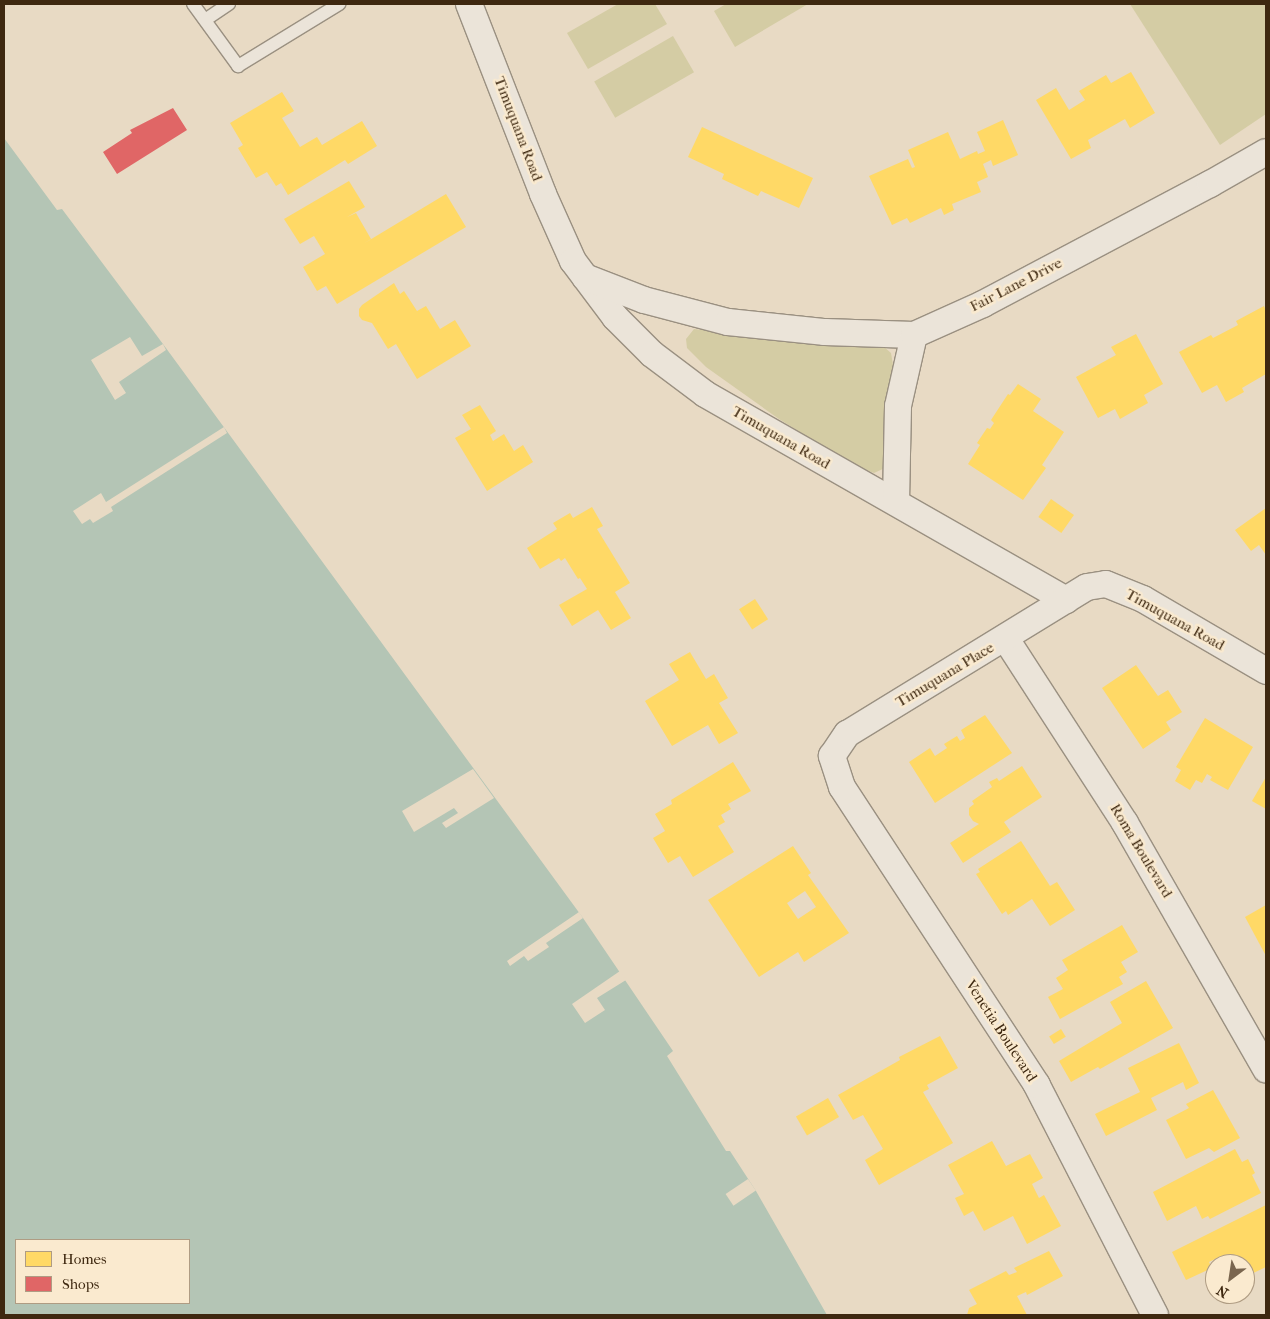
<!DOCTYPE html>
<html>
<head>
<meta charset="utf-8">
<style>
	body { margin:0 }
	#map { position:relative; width:1270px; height:1319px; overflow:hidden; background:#e8dac4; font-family:"IM FELL French Canon",serif }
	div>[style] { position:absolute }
	.green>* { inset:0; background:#d4cca4; transform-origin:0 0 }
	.water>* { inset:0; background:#b4c5b5 }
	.pier>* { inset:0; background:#e8dac4; transform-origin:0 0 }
	.homes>* { inset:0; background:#ffd966; transform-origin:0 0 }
	.shops>* { inset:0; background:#e06666 }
	.roads { filter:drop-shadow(1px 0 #9a9081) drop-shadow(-1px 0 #9a9081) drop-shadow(0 1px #9a9081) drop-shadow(0 -1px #9a9081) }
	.lane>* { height:12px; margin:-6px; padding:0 6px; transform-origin:6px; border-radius:6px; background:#ebe4d9 }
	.street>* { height:26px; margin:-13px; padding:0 13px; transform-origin:13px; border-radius:13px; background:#ebe4d9 }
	span { translate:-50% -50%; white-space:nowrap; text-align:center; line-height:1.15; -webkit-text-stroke:5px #faeacf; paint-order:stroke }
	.street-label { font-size:15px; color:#3e2810 }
	.frame { position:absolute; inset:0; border:5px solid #3e2810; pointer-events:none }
	.legend { position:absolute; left:15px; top:1239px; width:175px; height:65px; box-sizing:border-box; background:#faeacf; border:1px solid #af9c83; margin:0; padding:6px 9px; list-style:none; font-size:15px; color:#3e2810 }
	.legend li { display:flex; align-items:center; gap:10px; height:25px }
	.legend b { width:25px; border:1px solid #af9c83 }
	.north { position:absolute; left:1205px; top:1254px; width:50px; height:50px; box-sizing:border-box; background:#faeacf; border:1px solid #af9c83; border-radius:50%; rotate:211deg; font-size:14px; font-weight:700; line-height:20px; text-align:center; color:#3e2810 }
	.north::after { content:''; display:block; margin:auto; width:18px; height:22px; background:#7a664f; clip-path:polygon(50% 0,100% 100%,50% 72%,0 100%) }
</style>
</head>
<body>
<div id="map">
	<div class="green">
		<div style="clip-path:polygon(618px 4px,655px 4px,667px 24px,588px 69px,567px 33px)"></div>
		<div style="clip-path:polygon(726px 4px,808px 4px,735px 47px,714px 11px)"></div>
		<div style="clip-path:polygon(1130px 4px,1266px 4px,1266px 114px,1220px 145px)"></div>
		<div style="left:673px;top:36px;width:42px;height:91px;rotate:60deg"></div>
		<div style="clip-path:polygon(694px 329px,806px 341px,883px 346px,891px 353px,893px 365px,889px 452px,885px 468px,874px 473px,853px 465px,779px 419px,706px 367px,687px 348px,686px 339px)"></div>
	</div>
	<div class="water">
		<div style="clip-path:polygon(evenodd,4px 138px,57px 210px,62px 209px,163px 344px,583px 918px,673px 1051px,667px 1056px,726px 1151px,730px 1151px,756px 1191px,827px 1315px,4px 1315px,4px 138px,16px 1240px,189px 1240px,189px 1303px,16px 1303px,16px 1240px)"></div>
	</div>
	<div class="pier">
		<div style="clip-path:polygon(130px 337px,142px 356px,163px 344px,166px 350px,119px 382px,126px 393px,115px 400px,91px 360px)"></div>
		<div style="clip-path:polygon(224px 427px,227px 433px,111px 507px,113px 511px,93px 523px,90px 519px,82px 524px,73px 511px,101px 493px,106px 502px)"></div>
		<div style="clip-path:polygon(473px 769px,494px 798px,446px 828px,442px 823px,458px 813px,454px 808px,414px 832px,402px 811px)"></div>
		<div style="clip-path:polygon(579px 912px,583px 918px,546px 943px,549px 947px,528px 961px,524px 956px,510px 966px,507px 961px)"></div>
		<div style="clip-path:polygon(620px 971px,626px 980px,597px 998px,605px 1010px,585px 1023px,572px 1004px)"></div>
		<div style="left:748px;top:1179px;width:14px;height:27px;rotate:56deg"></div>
	</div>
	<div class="homes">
		<div style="clip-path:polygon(1131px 72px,1155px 113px,1130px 128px,1125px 119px,1088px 140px,1091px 148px,1071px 159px,1036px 100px,1056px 88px,1069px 110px,1085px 100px,1079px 91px,1106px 75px,1111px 83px)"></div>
		<div style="clip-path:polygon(282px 92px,294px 111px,282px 118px,300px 147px,317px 137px,322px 145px,362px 121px,377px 146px,348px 164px,345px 160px,288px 195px,281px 183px,276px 186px,267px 172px,256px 178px,238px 148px,243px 145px,230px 123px)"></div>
		<div style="clip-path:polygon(1003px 120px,1018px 155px,993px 166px,991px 160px,983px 164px,988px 177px,977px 182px,981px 192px,952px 204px,954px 210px,944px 215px,941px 208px,910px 223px,907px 218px,892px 225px,869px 176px,908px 159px,912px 168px,915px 167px,908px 150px,948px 132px,960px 159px,977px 151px,978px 154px,985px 151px,977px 132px)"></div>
		<div style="clip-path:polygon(702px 127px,813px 178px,799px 208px,761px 191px,758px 196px,722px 179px,724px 174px,688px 157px)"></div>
		<div style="clip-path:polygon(349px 181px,365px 207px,347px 217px,356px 213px,371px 239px,363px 244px,446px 194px,466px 227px,337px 304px,326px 286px,317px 291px,303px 267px,325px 254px,314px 236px,300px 244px,284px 219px)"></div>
		<div style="clip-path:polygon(394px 283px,400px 294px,404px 291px,417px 311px,426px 306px,440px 329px,455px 320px,471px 346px,417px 379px,396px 344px,388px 349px,372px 323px,362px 320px,359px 316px,359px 309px,362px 305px)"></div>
		<div style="clip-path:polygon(1264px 306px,1266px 311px,1266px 374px,1242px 388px,1244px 392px,1226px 402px,1217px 385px,1202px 393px,1179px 352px,1211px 335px,1213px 338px,1238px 325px,1236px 321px)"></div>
		<div style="clip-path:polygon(1136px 334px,1163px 384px,1144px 395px,1148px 403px,1120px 419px,1115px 409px,1098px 418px,1076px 377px,1116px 355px,1111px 347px)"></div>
		<div style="clip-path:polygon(1018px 384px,1041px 399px,1033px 411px,1064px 432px,1042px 465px,1046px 468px,1023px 500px,968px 464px,980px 445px,977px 443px,987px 428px,990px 429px,994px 423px,991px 420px,1008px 394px,1010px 395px)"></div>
		<div style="clip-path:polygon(480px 405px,496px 431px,490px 435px,493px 441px,504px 434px,514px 451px,523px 445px,533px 462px,487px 491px,455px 438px,471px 429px,462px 415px)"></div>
		<div style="left:1051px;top:499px;width:28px;height:22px;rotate:35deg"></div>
		<div style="clip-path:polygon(592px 507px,603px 526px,597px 529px,630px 583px,615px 592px,631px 618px,611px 630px,598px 610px,572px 626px,559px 605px,587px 589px,580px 578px,578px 579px,565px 558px,561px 561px,559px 558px,540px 569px,527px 548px,557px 529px,553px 523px,570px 513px,573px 518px)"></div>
		<div style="clip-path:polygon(1266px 508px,1266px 555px,1259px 545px,1251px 551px,1235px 530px)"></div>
		<div style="left:755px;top:599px;width:24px;height:19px;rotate:57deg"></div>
		<div style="clip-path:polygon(690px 652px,706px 679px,714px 674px,728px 698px,719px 703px,738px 733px,719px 744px,708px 725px,672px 746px,645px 701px,679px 680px,669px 664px)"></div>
		<div style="clip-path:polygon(1136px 665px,1158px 696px,1168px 690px,1182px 712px,1166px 722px,1171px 730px,1143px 749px,1102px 688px)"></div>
		<div style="clip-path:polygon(985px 715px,1012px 753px,935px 803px,909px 762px,930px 748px,935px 756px,947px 748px,944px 744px,957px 736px,960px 741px,965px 738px,961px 730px)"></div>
		<div style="clip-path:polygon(1205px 718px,1253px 747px,1228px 790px,1210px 780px,1212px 777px,1207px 774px,1202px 783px,1196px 780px,1190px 790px,1175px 781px,1181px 770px,1176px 767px)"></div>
		<div style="clip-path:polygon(733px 762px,751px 791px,728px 804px,731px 809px,721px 815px,725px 822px,718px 826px,734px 852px,693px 877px,680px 856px,668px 863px,653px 838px,665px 831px,655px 814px,672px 804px,671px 800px)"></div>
		<div style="clip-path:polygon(1022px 766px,1042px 797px,1004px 822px,1011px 832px,963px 863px,950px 843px,979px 824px,973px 821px,969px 815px,969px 808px,974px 804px,972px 801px,992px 787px,989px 782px,997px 778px,999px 781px)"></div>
		<div style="clip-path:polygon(1266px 777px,1266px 809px,1252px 801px)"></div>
		<div style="clip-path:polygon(1021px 841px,1050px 886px,1057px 882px,1075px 910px,1050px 926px,1032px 899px,1008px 915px,1006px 911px,1002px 914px,976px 874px,980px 872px,978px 869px)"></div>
		<div style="clip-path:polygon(evenodd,793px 846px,811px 873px,808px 875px,849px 933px,804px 962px,798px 952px,759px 977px,708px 900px,793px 846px,805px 891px,816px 907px,798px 919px,787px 903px,805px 891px)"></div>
		<div style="clip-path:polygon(1266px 905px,1266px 956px,1245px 917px)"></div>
		<div style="clip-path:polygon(1122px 925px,1138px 952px,1121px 962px,1127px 972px,1119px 977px,1123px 984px,1060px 1019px,1048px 997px,1063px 989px,1056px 978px,1068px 970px,1062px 960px)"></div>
		<div style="clip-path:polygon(1146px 981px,1173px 1028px,1100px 1069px,1098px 1067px,1071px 1082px,1059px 1061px,1122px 1023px,1110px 1002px)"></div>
		<div style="left:1061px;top:1029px;width:9px;height:14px;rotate:58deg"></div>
		<div style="clip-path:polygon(940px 1036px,958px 1068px,927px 1085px,929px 1089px,923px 1092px,953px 1143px,879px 1185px,865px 1160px,883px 1149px,863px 1115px,853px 1120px,838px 1095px,900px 1060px,899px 1057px)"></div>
		<div style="clip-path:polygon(1179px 1043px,1199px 1083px,1186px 1090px,1183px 1082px,1151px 1098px,1157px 1110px,1106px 1136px,1095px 1114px,1140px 1092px,1128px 1068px)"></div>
		<div style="clip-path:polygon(1213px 1090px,1240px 1138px,1214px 1152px,1209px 1148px,1186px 1159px,1166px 1120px,1189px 1108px,1186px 1104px)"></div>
		<div style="left:828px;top:1098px;width:22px;height:37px;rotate:60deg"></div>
		<div style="clip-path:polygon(992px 1141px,1006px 1166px,1030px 1154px,1043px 1178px,1032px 1184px,1039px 1198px,1044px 1195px,1061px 1226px,1027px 1244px,1013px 1216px,984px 1231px,973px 1211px,964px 1216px,955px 1198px,964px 1194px,948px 1165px)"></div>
		<div style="clip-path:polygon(1235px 1149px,1242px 1162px,1248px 1159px,1255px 1173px,1252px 1175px,1261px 1193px,1210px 1219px,1208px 1216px,1202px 1219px,1196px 1206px,1167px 1221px,1153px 1192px)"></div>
		<div style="clip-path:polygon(1266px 1205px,1266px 1267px,1245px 1277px,1245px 1264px,1220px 1264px,1217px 1258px,1209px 1262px,1212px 1268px,1186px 1280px,1172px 1252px)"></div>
		<div style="clip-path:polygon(1049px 1251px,1063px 1276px,1027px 1295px,1026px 1292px,1017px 1296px,1027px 1315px,967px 1315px,969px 1308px,977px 1304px,969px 1290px,1006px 1271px,1009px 1275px,1017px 1272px,1014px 1268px)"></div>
	</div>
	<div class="shops">
		<div style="clip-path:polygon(173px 108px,187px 130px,117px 174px,103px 152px,132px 133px,130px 130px)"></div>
	</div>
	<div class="roads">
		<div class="lane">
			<div style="left:193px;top:4px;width:77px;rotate:54deg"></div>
			<div style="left:238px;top:66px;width:119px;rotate:-31.5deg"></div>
			<div style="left:205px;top:20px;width:29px;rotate:-34deg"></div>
		</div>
		<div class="street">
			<div style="left:469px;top:4px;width:204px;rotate:68.7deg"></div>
			<div style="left:543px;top:194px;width:73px;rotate:65.9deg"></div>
			<div style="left:573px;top:261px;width:70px;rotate:53.1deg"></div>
			<div style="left:615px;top:317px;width:52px;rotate:45deg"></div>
			<div style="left:652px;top:354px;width:66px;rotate:37deg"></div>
			<div style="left:705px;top:394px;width:416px;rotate:29.7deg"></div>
			<div style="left:585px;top:277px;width:63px;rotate:21.3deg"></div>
			<div style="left:644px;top:300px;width:87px;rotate:14.7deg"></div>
			<div style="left:728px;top:322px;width:98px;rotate:5.9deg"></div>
			<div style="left:825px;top:332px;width:89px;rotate:1.9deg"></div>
			<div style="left:896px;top:502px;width:96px;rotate:-88.8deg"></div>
			<div style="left:898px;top:406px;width:73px;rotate:-77.3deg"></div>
			<div style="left:914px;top:335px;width:76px;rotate:-24.2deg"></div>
			<div style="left:983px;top:304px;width:257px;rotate:-27.9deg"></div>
			<div style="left:1210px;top:184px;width:64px;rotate:-29.7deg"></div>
			<div style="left:1006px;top:639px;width:219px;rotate:57.1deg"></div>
			<div style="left:1125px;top:823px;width:284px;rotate:60.2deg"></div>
			<div style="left:1155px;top:1315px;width:259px;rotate:-117.2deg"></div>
			<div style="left:1037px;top:1085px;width:356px;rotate:-123.2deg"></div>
			<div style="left:842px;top:787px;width:33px;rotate:-108deg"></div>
			<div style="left:832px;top:756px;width:27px;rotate:-56deg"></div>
			<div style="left:847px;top:734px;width:281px;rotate:-31.5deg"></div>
			<div style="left:1087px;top:587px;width:19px;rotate:-9deg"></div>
			<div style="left:1106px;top:584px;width:40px;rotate:22deg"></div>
			<div style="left:1143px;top:599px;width:143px;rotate:30.3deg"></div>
		</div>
	</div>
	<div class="street-label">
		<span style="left:518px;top:129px;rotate:69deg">Timuquana Road</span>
		<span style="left:1016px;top:285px;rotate:-27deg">Fair Lane Drive</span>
		<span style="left:781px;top:438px;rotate:30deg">Timuquana Road</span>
		<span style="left:1175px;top:620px;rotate:29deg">Timuquana Road</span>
		<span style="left:945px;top:675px;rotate:-31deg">Timuquana Place</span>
		<span style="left:1141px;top:851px;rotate:59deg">Roma Boulevard</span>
		<span style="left:1001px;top:1031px;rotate:57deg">Venetia Boulevard</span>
	</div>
	<div class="frame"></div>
	<ul class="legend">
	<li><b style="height:14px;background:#ffd966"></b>Homes</li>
	<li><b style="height:14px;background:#e06666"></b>Shops</li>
	</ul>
	<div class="north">N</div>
</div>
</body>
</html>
